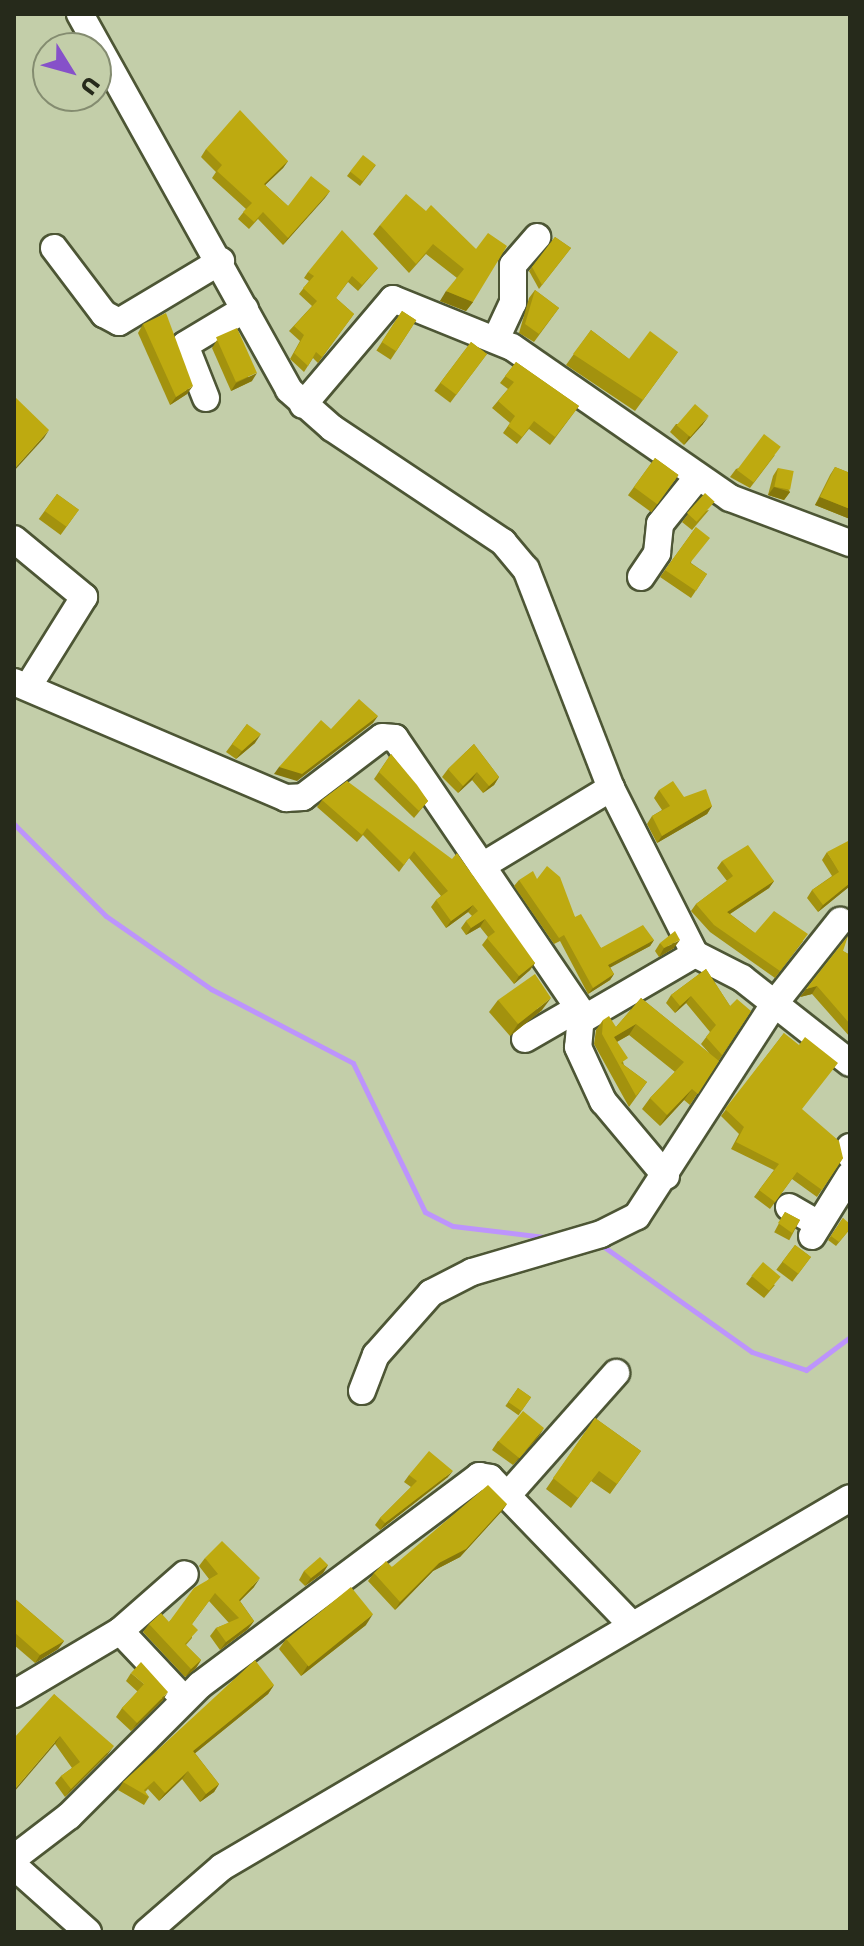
<!DOCTYPE html>
<html>
<head>
<meta charset="utf-8">
<style>
	body { margin:0 }
	#map { position:relative; width:864px; height:1946px; overflow:hidden; background:#c3cea9; font-family:Rubik,sans-serif }
	div>[style] { position:absolute }
	.stream>* { height:5px; margin:-2.5px; padding:0 2.5px; transform-origin:2.5px; border-radius:2.5px; background:#bd94fc }
	.roads { filter:drop-shadow(2px 0 #4d5635) drop-shadow(-2px 0 #4d5635) drop-shadow(0 2px #4d5635) drop-shadow(0 -2px #4d5635) }
	.minor>* { height:26px; margin:-13px; padding:0 13px; transform-origin:13px; border-radius:13px; background:#fff }
	.wall>* { inset:0; background:#a3920e; transform-origin:0 0 }
	.shaded-wall>* { inset:0; background:#85770b }
	.building>* { inset:0; background:#beaa10; transform-origin:0 0 }
	span { translate:-50% -50%; white-space:nowrap; text-align:center; line-height:1.15; -webkit-text-stroke:8px #c3cea9; paint-order:stroke }
	.frame { position:absolute; inset:0; border:16px solid #262a1b; pointer-events:none }
	.north { position:absolute; left:32px; top:32px; width:80px; height:80px; box-sizing:border-box; background:#c3cea9; border:2px solid #848c70; border-radius:50%; rotate:127deg; font-size:22px; font-weight:700; line-height:32px; text-align:center; color:#262a1b }
	.north::after { content:''; display:block; margin:auto; width:28px; height:36px; background:#8651c9; clip-path:polygon(50% 0,100% 100%,50% 72%,0 100%) }
</style>
</head>
<body>
<div id="map">
	<div class="stream">
		<div style="left:14px;top:824px;width:130px;rotate:45deg"></div>
		<div style="left:106px;top:916px;width:128px;rotate:34.8deg"></div>
		<div style="left:211px;top:989px;width:160px;rotate:27.5deg"></div>
		<div style="left:353px;top:1063px;width:165px;rotate:64.2deg"></div>
		<div style="left:425px;top:1212px;width:31px;rotate:27deg"></div>
		<div style="left:453px;top:1226px;width:100px;rotate:6.9deg"></div>
		<div style="left:600px;top:1244px;width:186px;rotate:35.4deg"></div>
		<div style="left:752px;top:1352px;width:57px;rotate:18.4deg"></div>
		<div style="left:806px;top:1370px;width:55px;rotate:-36.9deg"></div>
	</div>
	<div class="roads">
		<div class="minor">
			<div style="left:80px;top:14px;width:430px;rotate:60.9deg"></div>
			<div style="left:289px;top:390px;width:57px;rotate:41.5deg"></div>
			<div style="left:332px;top:428px;width:206px;rotate:33.7deg"></div>
			<div style="left:503px;top:542px;width:35px;rotate:50deg"></div>
			<div style="left:526px;top:569px;width:235px;rotate:68.8deg"></div>
			<div style="left:611px;top:788px;width:186px;rotate:63.2deg"></div>
			<div style="left:695px;top:954px;width:53px;rotate:27.1deg"></div>
			<div style="left:742px;top:978px;width:137px;rotate:38.2deg"></div>
			<div style="left:54px;top:248px;width:83px;rotate:52.9deg"></div>
			<div style="left:104px;top:314px;width:17px;rotate:28deg"></div>
			<div style="left:119px;top:322px;width:119px;rotate:-30.9deg"></div>
			<div style="left:496px;top:339px;width:40px;rotate:-65deg"></div>
			<div style="left:513px;top:303px;width:38px;rotate:-90deg"></div>
			<div style="left:513px;top:265px;width:37px;rotate:-49deg"></div>
			<div style="left:206px;top:398px;width:57px;rotate:-111.6deg"></div>
			<div style="left:185px;top:345px;width:70px;rotate:-31deg"></div>
			<div style="left:303px;top:405px;width:139px;rotate:-49.7deg"></div>
			<div style="left:393px;top:299px;width:128px;rotate:22deg"></div>
			<div style="left:512px;top:347px;width:265px;rotate:34.7deg"></div>
			<div style="left:730px;top:498px;width:128px;rotate:20.6deg"></div>
			<div style="left:14px;top:539px;width:91px;rotate:39.6deg"></div>
			<div style="left:84px;top:597px;width:106px;rotate:121.9deg"></div>
			<div style="left:641px;top:577px;width:29px;rotate:-56deg"></div>
			<div style="left:657px;top:553px;width:29px;rotate:-84deg"></div>
			<div style="left:660px;top:524px;width:59px;rotate:-51.2deg"></div>
			<div style="left:14px;top:682px;width:296px;rotate:23.1deg"></div>
			<div style="left:286px;top:798px;width:17px;rotate:-3deg"></div>
			<div style="left:303px;top:797px;width:99px;rotate:-37.2deg"></div>
			<div style="left:382px;top:737px;width:13px;rotate:4deg"></div>
			<div style="left:395px;top:738px;width:338px;rotate:55.8deg"></div>
			<div style="left:585px;top:1018px;width:127px;rotate:-30.2deg"></div>
			<div style="left:482px;top:866px;width:151px;rotate:-31.2deg"></div>
			<div style="left:581px;top:1015px;width:32px;rotate:95deg"></div>
			<div style="left:578px;top:1047px;width:60px;rotate:65.2deg"></div>
			<div style="left:603px;top:1101px;width:98px;rotate:50deg"></div>
			<div style="left:525px;top:1039px;width:58px;rotate:-30.1deg"></div>
			<div style="left:850px;top:1147px;width:8px;rotate:90deg"></div>
			<div style="left:789px;top:1207px;width:34px;rotate:30deg"></div>
			<div style="left:812px;top:1236px;width:72px;rotate:-58.1deg"></div>
			<div style="left:362px;top:1391px;width:39px;rotate:-69deg"></div>
			<div style="left:376px;top:1355px;width:83px;rotate:-48.4deg"></div>
			<div style="left:431px;top:1293px;width:46px;rotate:-27.1deg"></div>
			<div style="left:472px;top:1272px;width:134px;rotate:-16.4deg"></div>
			<div style="left:601px;top:1234px;width:40px;rotate:-26.6deg"></div>
			<div style="left:637px;top:1216px;width:254px;rotate:-57.1deg"></div>
			<div style="left:775px;top:1003px;width:105px;rotate:-51.6deg"></div>
			<div style="left:506px;top:1497px;width:166px;rotate:-48.4deg"></div>
			<div style="left:120px;top:1631px;width:93px;rotate:46.7deg"></div>
			<div style="left:14px;top:1694px;width:123px;rotate:-30.7deg"></div>
			<div style="left:120px;top:1631px;width:86px;rotate:-41.2deg"></div>
			<div style="left:14px;top:1858px;width:69px;rotate:-37.4deg"></div>
			<div style="left:69px;top:1816px;width:185px;rotate:-45deg"></div>
			<div style="left:200px;top:1685px;width:349px;rotate:-36.8deg"></div>
			<div style="left:479px;top:1476px;width:11px;rotate:10deg"></div>
			<div style="left:490px;top:1478px;width:200px;rotate:46deg"></div>
			<div style="left:14px;top:1866px;width:99px;rotate:41.7deg"></div>
			<div style="left:147px;top:1932px;width:99px;rotate:-40.9deg"></div>
			<div style="left:222px;top:1867px;width:728px;rotate:-30.44deg"></div>
		</div>
	</div>
	<div class="wall">
		<div style="clip-path:polygon(206px 149px,288px 161px,283px 168px,265px 185px,288px 206px,330px 191px,283px 245px,258px 219px,249px 229px,238px 219px,246px 209px,212px 178px,216px 172px,201px 157px)"></div>
		<div style="clip-path:polygon(376px 165px,360px 186px,347px 176px,350px 172px)"></div>
		<div style="clip-path:polygon(380px 225px,476px 249px,473px 302px,466px 311px,440px 301px,457px 278px,426px 254px,409px 273px,373px 234px)"></div>
		<div style="clip-path:polygon(555px 237px,571px 248px,539px 289px,529px 271px)"></div>
		<div style="clip-path:polygon(378px 268px,358px 291px,348px 282px,336px 298px,354px 314px,318px 363px,313px 358px,304px 372px,290px 359px,300px 341px,289px 331px,312px 306px,299px 294px,309px 281px,304px 278px,308px 272px)"></div>
		<div style="clip-path:polygon(535px 290px,559px 308px,534px 342px,519px 333px,529px 298px)"></div>
		<div style="left:402px;top:311px;width:17px;height:47px;rotate:33deg"></div>
		<div style="clip-path:polygon(143px 324px,187px 394px,170px 405px,138px 333px)"></div>
		<div style="clip-path:polygon(591px 330px,629px 359px,678px 352px,635px 411px,566px 365px)"></div>
		<div style="clip-path:polygon(217px 340px,252px 381px,231px 391px,212px 348px)"></div>
		<div style="left:471px;top:342px;width:20px;height:61px;rotate:37deg"></div>
		<div style="clip-path:polygon(516px 362px,579px 406px,550px 445px,529px 429px,517px 444px,503px 433px,510px 423px,492px 408px,508px 389px,500px 383px)"></div>
		<div style="clip-path:polygon(676px 424px,703px 424px,684px 445px,670px 432px)"></div>
		<div style="clip-path:polygon(775px 455px,750px 488px,730px 477px,736px 469px)"></div>
		<div style="left:655px;top:458px;width:29px;height:46px;rotate:36deg"></div>
		<div style="clip-path:polygon(835px 467px,850px 473px,850px 519px,815px 505px,830px 475px)"></div>
		<div style="clip-path:polygon(778px 468px,790px 492px,784px 500px,768px 495px,773px 476px)"></div>
		<div style="left:57px;top:494px;width:27px;height:31px;rotate:36deg"></div>
		<div style="clip-path:polygon(709px 510px,692px 530px,682px 522px,688px 514px)"></div>
		<div style="clip-path:polygon(696px 527px,691px 563px,707px 574px,691px 598px,660px 577px)"></div>
		<div style="clip-path:polygon(247px 724px,255px 743px,236px 759px,226px 752px)"></div>
		<div style="clip-path:polygon(474px 744px,499px 777px,494px 785px,483px 793px,472px 780px,458px 793px,442px 777px,448px 769px)"></div>
		<div style="clip-path:polygon(391px 754px,428px 801px,414px 818px,374px 779px)"></div>
		<div style="clip-path:polygon(347px 781px,535px 963px,530px 970px,514px 984px,482px 945px,488px 937px,480px 927px,466px 935px,461px 928px,466px 921px,472px 916px,468px 912px,446px 928px,431px 907px,436px 900px,441px 896px,409px 858px,399px 872px,363px 835px,357px 842px,317px 807px,322px 800px)"></div>
		<div style="clip-path:polygon(659px 790px,684px 797px,712px 806px,707px 814px,657px 843px,647px 824px,652px 816px,662px 810px,654px 798px)"></div>
		<div style="clip-path:polygon(827px 852px,850px 886px,818px 912px,807px 898px,812px 890px,832px 876px,822px 860px)"></div>
		<div style="clip-path:polygon(722px 861px,774px 881px,769px 888px,730px 914px,755px 933px,803px 941px,775px 978px,710px 932px,691px 911px,696px 904px,727px 881px,717px 868px)"></div>
		<div style="clip-path:polygon(537px 879px,575px 917px,601px 948px,654px 940px,650px 946px,610px 967px,614px 974px,610px 980px,588px 994px,560px 941px,554px 944px,514px 886px,519px 880px)"></div>
		<div style="clip-path:polygon(660px 943px,674px 948px,659px 957px,655px 951px)"></div>
		<div style="clip-path:polygon(843px 951px,850px 955px,850px 1037px,812px 994px,800px 997px)"></div>
		<div style="clip-path:polygon(706px 969px,730px 1006px,751px 1011px,690px 1105px,684px 1100px,660px 1126px,642px 1109px,650px 1098px,675px 1072px,629px 1035px,617px 1042px,624px 1065px,647px 1082px,629px 1107px,594px 1044px,596px 1030px,603px 1020px,616px 1027px,641px 998px,710px 1054px,701px 1044px,710px 1032px,686px 1003px,675px 1013px,666px 1003px,671px 995px)"></div>
		<div style="clip-path:polygon(498px 1000px,542px 1010px,510px 1036px,489px 1012px)"></div>
		<div style="clip-path:polygon(784px 1033px,802px 1110px,843px 1158px,817px 1197px,792px 1179px,770px 1209px,754px 1197px,774px 1170px,731px 1149px,739px 1134px,721px 1116px)"></div>
		<div style="left:785px;top:1212px;width:17px;height:23px;rotate:28deg"></div>
		<div style="clip-path:polygon(843px 1218px,850px 1229px,836px 1246px,828px 1240px)"></div>
		<div style="left:795px;top:1245px;width:20px;height:31px;rotate:37deg"></div>
		<div style="clip-path:polygon(752px 1276px,775px 1285px,764px 1298px,746px 1284px)"></div>
		<div style="left:518px;top:1388px;width:16px;height:22px;rotate:35deg"></div>
		<div style="clip-path:polygon(595px 1418px,641px 1451px,610px 1494px,591px 1481px,571px 1508px,546px 1489px)"></div>
		<div style="clip-path:polygon(539px 1436px,513px 1465px,492px 1450px,498px 1441px)"></div>
		<div style="clip-path:polygon(409px 1475px,448px 1477px,380px 1530px,375px 1525px,380px 1518px,411px 1487px,404px 1482px)"></div>
		<div style="clip-path:polygon(507px 1504px,501px 1512px,460px 1557px,433px 1571px,395px 1610px,368px 1581px,374px 1573px,392px 1567px)"></div>
		<div style="clip-path:polygon(205px 1558px,254px 1587px,240px 1601px,254px 1621px,248px 1629px,220px 1650px,210px 1636px,216px 1628px,229px 1623px,209px 1601px,192px 1624px,192px 1638px,186px 1645px,201px 1660px,196px 1668px,185px 1677px,143px 1632px,149px 1624px,169px 1622px,209px 1579px,199px 1566px)"></div>
		<div style="clip-path:polygon(328px 1565px,323px 1573px,305px 1586px,299px 1580px,304px 1571px)"></div>
		<div style="clip-path:polygon(14px 1598px,64px 1641px,58px 1649px,35px 1663px,14px 1645px)"></div>
		<div style="clip-path:polygon(366px 1625px,301px 1676px,279px 1649px,286px 1639px)"></div>
		<div style="clip-path:polygon(131px 1673px,163px 1700px,131px 1731px,116px 1717px,122px 1708px,138px 1692px,126px 1681px)"></div>
		<div style="clip-path:polygon(274px 1685px,268px 1694px,195px 1753px,219px 1784px,214px 1792px,200px 1802px,182px 1779px,159px 1801px,148px 1789px,145px 1792px,149px 1797px,144px 1805px,118px 1790px,123px 1782px)"></div>
		<div style="clip-path:polygon(54px 1694px,108px 1754px,65px 1797px,55px 1783px,61px 1776px,72px 1768px,55px 1744px)"></div>
	</div>
	<div class="shaded-wall">
		<div style="clip-path:polygon(288px 161px,283px 168px,259px 191px,264px 184px)"></div>
		<div style="clip-path:polygon(330px 191px,325px 198px,283px 245px,288px 238px)"></div>
		<div style="clip-path:polygon(446px 291px,473px 302px,466px 311px,440px 301px)"></div>
		<div style="clip-path:polygon(257px 373px,252px 381px,231px 391px,236px 383px)"></div>
		<div style="clip-path:polygon(193px 386px,187px 394px,170px 405px,176px 397px)"></div>
		<div style="clip-path:polygon(709px 416px,703px 424px,684px 445px,689px 436px)"></div>
		<div style="clip-path:polygon(49px 430px,44px 438px,14px 471px,14px 469px)"></div>
		<div style="clip-path:polygon(774px 487px,790px 492px,784px 500px,768px 495px)"></div>
		<div style="clip-path:polygon(820px 497px,850px 509px,850px 519px,815px 505px)"></div>
		<div style="clip-path:polygon(378px 716px,373px 723px,297px 781px,274px 774px,279px 767px)"></div>
		<div style="clip-path:polygon(261px 734px,255px 743px,236px 759px,242px 751px)"></div>
		<div style="clip-path:polygon(477px 772px,472px 780px,458px 793px,463px 786px)"></div>
		<div style="clip-path:polygon(499px 777px,494px 785px,483px 793px,489px 786px)"></div>
		<div style="clip-path:polygon(712px 806px,707px 814px,657px 843px,662px 836px)"></div>
		<div style="clip-path:polygon(774px 881px,769px 888px,722px 919px,727px 912px)"></div>
		<div style="clip-path:polygon(850px 883px,850px 886px,818px 912px,823px 905px)"></div>
		<div style="clip-path:polygon(473px 905px,468px 912px,446px 928px,451px 921px)"></div>
		<div style="clip-path:polygon(485px 919px,480px 927px,466px 935px,471px 928px)"></div>
		<div style="clip-path:polygon(654px 940px,650px 946px,604px 971px,608px 965px)"></div>
		<div style="clip-path:polygon(680px 940px,674px 948px,659px 957px,664px 948px)"></div>
		<div style="clip-path:polygon(535px 963px,530px 970px,514px 984px,519px 976px)"></div>
		<div style="clip-path:polygon(614px 974px,610px 980px,588px 994px,593px 988px)"></div>
		<div style="clip-path:polygon(817px 986px,812px 994px,800px 997px,806px 989px)"></div>
		<div style="clip-path:polygon(691px 996px,686px 1003px,675px 1013px,680px 1006px)"></div>
		<div style="clip-path:polygon(551px 998px,542px 1010px,510px 1036px,518px 1024px)"></div>
		<div style="clip-path:polygon(636px 1024px,629px 1035px,609px 1046px,614px 1037px)"></div>
		<div style="clip-path:polygon(692px 1089px,684px 1100px,660px 1126px,667px 1115px)"></div>
		<div style="clip-path:polygon(544px 1428px,539px 1436px,513px 1465px,519px 1457px)"></div>
		<div style="clip-path:polygon(453px 1471px,448px 1477px,380px 1530px,385px 1523px)"></div>
		<div style="clip-path:polygon(507px 1504px,501px 1512px,460px 1557px,433px 1571px,395px 1610px,400px 1602px,439px 1563px)"></div>
		<div style="clip-path:polygon(328px 1565px,323px 1573px,305px 1586px,311px 1578px)"></div>
		<div style="clip-path:polygon(260px 1578px,254px 1587px,233px 1608px,239px 1600px)"></div>
		<div style="clip-path:polygon(373px 1614px,366px 1625px,301px 1676px,308px 1665px)"></div>
		<div style="clip-path:polygon(254px 1621px,248px 1629px,220px 1650px,226px 1642px)"></div>
		<div style="clip-path:polygon(64px 1641px,58px 1649px,35px 1663px,40px 1655px)"></div>
		<div style="clip-path:polygon(201px 1660px,196px 1668px,185px 1677px,191px 1669px)"></div>
		<div style="clip-path:polygon(274px 1685px,268px 1694px,188px 1759px,193px 1751px)"></div>
		<div style="clip-path:polygon(168px 1692px,163px 1700px,131px 1731px,137px 1723px)"></div>
		<div style="clip-path:polygon(60px 1736px,55px 1744px,14px 1792px,14px 1790px)"></div>
		<div style="clip-path:polygon(114px 1746px,108px 1754px,65px 1797px,71px 1789px)"></div>
		<div style="clip-path:polygon(188px 1771px,182px 1779px,159px 1801px,165px 1793px)"></div>
		<div style="clip-path:polygon(219px 1784px,214px 1792px,200px 1802px,206px 1794px)"></div>
	</div>
	<div class="building">
		<div style="clip-path:polygon(240px 110px,288px 161px,264px 184px,288px 206px,311px 176px,330px 191px,288px 238px,263px 212px,254px 222px,243px 212px,252px 203px,217px 171px,222px 165px,206px 149px)"></div>
		<div style="left:363px;top:155px;width:16px;height:21px;rotate:38deg"></div>
		<div style="clip-path:polygon(406px 194px,426px 211px,431px 205px,476px 249px,488px 233px,507px 246px,473px 302px,446px 291px,464px 269px,433px 244px,416px 264px,380px 225px)"></div>
		<div style="clip-path:polygon(342px 230px,378px 268px,362px 285px,352px 276px,336px 298px,354px 314px,322px 357px,316px 352px,308px 366px,294px 353px,304px 335px,294px 326px,317px 301px,303px 288px,314px 276px,308px 272px)"></div>
		<div style="clip-path:polygon(555px 237px,571px 248px,542px 285px,532px 267px)"></div>
		<div style="clip-path:polygon(535px 290px,559px 308px,539px 334px,525px 324px)"></div>
		<div style="left:402px;top:311px;width:17px;height:37px;rotate:33deg"></div>
		<div style="clip-path:polygon(166px 313px,193px 386px,176px 397px,143px 324px)"></div>
		<div style="left:237px;top:328px;width:49px;height:23px;rotate:66deg"></div>
		<div style="clip-path:polygon(591px 330px,629px 359px,650px 331px,678px 352px,643px 400px,573px 354px)"></div>
		<div style="left:471px;top:342px;width:20px;height:51px;rotate:37deg"></div>
		<div style="clip-path:polygon(516px 362px,579px 406px,555px 437px,534px 421px,522px 437px,508px 426px,515px 416px,498px 401px,514px 382px,505px 376px)"></div>
		<div style="clip-path:polygon(14px 396px,49px 430px,14px 469px)"></div>
		<div style="left:695px;top:404px;width:18px;height:28px;rotate:41deg"></div>
		<div style="left:764px;top:434px;width:21px;height:45px;rotate:37deg"></div>
		<div style="left:655px;top:458px;width:29px;height:36px;rotate:36deg"></div>
		<div style="clip-path:polygon(835px 467px,850px 473px,850px 509px,820px 497px)"></div>
		<div style="left:778px;top:468px;width:16px;height:19px;rotate:11deg"></div>
		<div style="left:705px;top:493px;width:13px;height:27px;rotate:42deg"></div>
		<div style="left:57px;top:494px;width:27px;height:21px;rotate:36deg"></div>
		<div style="clip-path:polygon(696px 527px,710px 538px,690px 563px,707px 574px,696px 591px,665px 570px)"></div>
		<div style="clip-path:polygon(359px 699px,378px 716px,302px 774px,279px 767px,321px 720px,331px 729px)"></div>
		<div style="clip-path:polygon(247px 724px,261px 734px,242px 751px,232px 744px)"></div>
		<div style="clip-path:polygon(474px 744px,499px 777px,489px 786px,477px 772px,463px 786px,448px 769px)"></div>
		<div style="clip-path:polygon(391px 754px,417px 785px,428px 801px,419px 811px,379px 772px)"></div>
		<div style="clip-path:polygon(347px 781px,452px 859px,457px 853px,535px 963px,519px 976px,487px 938px,495px 932px,485px 919px,471px 928px,466px 921px,478px 911px,473px 905px,451px 921px,436px 900px,448px 891px,414px 851px,404px 865px,367px 828px,362px 835px,322px 800px)"></div>
		<div style="clip-path:polygon(673px 781px,684px 797px,706px 789px,712px 806px,662px 836px,652px 816px,670px 806px,659px 790px)"></div>
		<div style="clip-path:polygon(850px 840px,850px 883px,823px 905px,812px 890px,839px 872px,827px 852px)"></div>
		<div style="clip-path:polygon(748px 845px,774px 881px,727px 912px,755px 933px,774px 911px,808px 934px,780px 971px,714px 925px,696px 904px,733px 876px,722px 861px)"></div>
		<div style="clip-path:polygon(547px 866px,560px 877px,575px 917px,581px 914px,601px 948px,643px 925px,654px 940px,608px 965px,614px 974px,593px 988px,564px 935px,559px 938px,519px 880px,533px 871px,537px 879px)"></div>
		<div style="clip-path:polygon(675px 931px,680px 940px,664px 948px,660px 943px)"></div>
		<div style="clip-path:polygon(848px 936px,843px 951px,850px 955px,850px 1024px,817px 986px,806px 989px)"></div>
		<div style="clip-path:polygon(706px 969px,730px 1006px,737px 999px,751px 1011px,722px 1055px,706px 1037px,716px 1025px,691px 996px,680px 1006px,671px 995px)"></div>
		<div style="clip-path:polygon(535px 974px,551px 998px,518px 1024px,498px 1000px)"></div>
		<div style="clip-path:polygon(641px 998px,719px 1061px,698px 1094px,692px 1089px,667px 1115px,650px 1098px,684px 1062px,636px 1024px,614px 1037px,628px 1058px,621px 1063px,647px 1082px,636px 1096px,602px 1034px,603px 1020px,609px 1016px,616px 1027px)"></div>
		<div style="clip-path:polygon(784px 1033px,799px 1045px,805px 1037px,838px 1063px,802px 1109px,839px 1141px,843px 1158px,822px 1190px,797px 1172px,775px 1202px,759px 1190px,779px 1164px,736px 1142px,744px 1127px,725px 1109px)"></div>
		<div style="clip-path:polygon(785px 1212px,800px 1220px,792px 1233px,778px 1223px)"></div>
		<div style="clip-path:polygon(843px 1218px,850px 1224px,850px 1229px,839px 1242px,831px 1236px)"></div>
		<div style="left:795px;top:1245px;width:20px;height:21px;rotate:37deg"></div>
		<div style="left:763px;top:1262px;width:23px;height:18px;rotate:40deg"></div>
		<div style="left:518px;top:1388px;width:16px;height:17px;rotate:35deg"></div>
		<div style="left:523px;top:1411px;width:27px;height:39px;rotate:39deg"></div>
		<div style="clip-path:polygon(595px 1418px,641px 1451px,617px 1484px,599px 1471px,578px 1498px,553px 1478px)"></div>
		<div style="clip-path:polygon(429px 1451px,453px 1471px,385px 1523px,380px 1518px,417px 1481px,409px 1475px)"></div>
		<div style="clip-path:polygon(488px 1485px,507px 1504px,466px 1549px,439px 1563px,400px 1602px,374px 1573px,386px 1561px,392px 1567px)"></div>
		<div style="clip-path:polygon(222px 1541px,260px 1578px,239px 1600px,254px 1621px,226px 1642px,216px 1628px,239px 1618px,215px 1593px,192px 1624px,198px 1630px,185px 1644px,201px 1660px,191px 1669px,149px 1624px,161px 1613px,169px 1622px,194px 1588px,218px 1574px,205px 1558px)"></div>
		<div style="clip-path:polygon(320px 1557px,328px 1565px,311px 1578px,304px 1571px)"></div>
		<div style="left:351px;top:1587px;width:35px;height:83px;rotate:51deg"></div>
		<div style="clip-path:polygon(14px 1598px,64px 1641px,40px 1655px,14px 1632px)"></div>
		<div style="clip-path:polygon(255px 1660px,274px 1685px,193px 1751px,219px 1784px,206px 1794px,188px 1771px,165px 1793px,154px 1781px,144px 1790px,149px 1797px,123px 1782px)"></div>
		<div style="clip-path:polygon(141px 1662px,168px 1692px,137px 1723px,122px 1708px,144px 1684px,131px 1673px)"></div>
		<div style="clip-path:polygon(54px 1694px,114px 1746px,71px 1789px,61px 1776px,80px 1762px,60px 1736px,14px 1790px,14px 1738px)"></div>
	</div>
	<div class="frame"></div>
	<div class="north">U</div>
</div>
</body>
</html>
